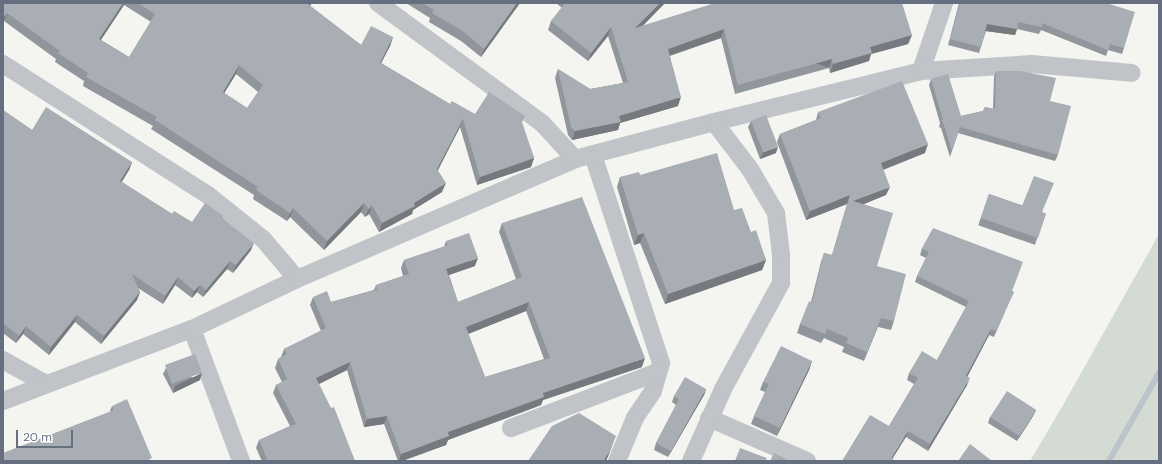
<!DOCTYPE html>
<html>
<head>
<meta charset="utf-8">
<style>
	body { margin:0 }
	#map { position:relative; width:1162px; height:464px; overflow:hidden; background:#f4f5f1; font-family:"DM Sans",sans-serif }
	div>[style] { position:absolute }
	.green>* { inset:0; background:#d4dbd3 }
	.stream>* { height:5.5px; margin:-2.75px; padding:0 2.75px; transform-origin:2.75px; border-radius:2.75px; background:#bdc3ca }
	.minor>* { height:18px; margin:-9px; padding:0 9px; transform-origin:9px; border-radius:9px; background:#c0c3c7 }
	.wall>* { inset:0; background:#91969c; transform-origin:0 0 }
	.shaded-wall>* { inset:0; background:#767a7f; transform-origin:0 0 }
	.building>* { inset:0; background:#a9aeb5; transform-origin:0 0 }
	span { translate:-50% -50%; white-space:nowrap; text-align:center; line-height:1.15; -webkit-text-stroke:4px #fff; paint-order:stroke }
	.frame { position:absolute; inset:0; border:4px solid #666f80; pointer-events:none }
	.scale { position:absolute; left:16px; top:430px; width:57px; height:18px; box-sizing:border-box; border:2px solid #666f80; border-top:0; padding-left:5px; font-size:12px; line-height:14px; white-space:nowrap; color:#666f80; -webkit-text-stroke:3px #fff; paint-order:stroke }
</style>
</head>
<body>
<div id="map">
	<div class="green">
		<div style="clip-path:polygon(1159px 234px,1159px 461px,1030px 461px,1062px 407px)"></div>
	</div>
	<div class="stream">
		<div style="left:1109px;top:461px;width:101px;rotate:-60.4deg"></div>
	</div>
	<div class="minor">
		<div style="left:378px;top:3px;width:203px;rotate:36.2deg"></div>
		<div style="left:542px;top:123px;width:49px;rotate:47.5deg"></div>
		<div style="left:3px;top:64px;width:243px;rotate:32.6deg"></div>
		<div style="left:208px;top:195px;width:70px;rotate:38.7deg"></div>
		<div style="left:263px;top:239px;width:52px;rotate:49.6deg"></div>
		<div style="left:921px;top:71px;width:72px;rotate:-71.3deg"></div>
		<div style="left:593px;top:155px;width:219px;rotate:71.9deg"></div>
		<div style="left:661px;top:363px;width:29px;rotate:106deg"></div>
		<div style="left:653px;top:391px;width:32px;rotate:124deg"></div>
		<div style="left:635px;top:418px;width:47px;rotate:112.7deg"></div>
		<div style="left:192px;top:329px;width:141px;rotate:69.6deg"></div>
		<div style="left:3px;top:360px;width:49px;rotate:29.2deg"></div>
		<div style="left:3px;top:401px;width:202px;rotate:-20.9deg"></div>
		<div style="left:192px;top:329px;width:116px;rotate:-25.5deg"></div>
		<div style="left:297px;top:279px;width:303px;rotate:-23.3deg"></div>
		<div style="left:575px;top:159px;width:144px;rotate:-14.9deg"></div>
		<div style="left:714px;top:122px;width:213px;rotate:-13.8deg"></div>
		<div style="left:921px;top:71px;width:111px;rotate:-3.6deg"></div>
		<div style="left:1032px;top:64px;width:100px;rotate:5.1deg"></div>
		<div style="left:709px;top:418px;width:107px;rotate:23.7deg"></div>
		<div style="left:511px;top:428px;width:157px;rotate:-20.9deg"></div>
		<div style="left:691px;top:461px;width:79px;rotate:-66deg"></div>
		<div style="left:723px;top:389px;width:121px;rotate:-61.3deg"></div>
		<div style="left:781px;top:283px;width:28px;rotate:-90deg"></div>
		<div style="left:781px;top:255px;width:42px;rotate:-96.8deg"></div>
		<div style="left:776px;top:213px;width:51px;rotate:-120.6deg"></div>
		<div style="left:750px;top:169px;width:59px;rotate:-127.5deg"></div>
	</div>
	<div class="wall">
		<div style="clip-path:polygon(evenodd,3px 3px,312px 3px,310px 6px,361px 45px,393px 37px,390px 46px,381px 63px,450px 104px,475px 114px,522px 124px,534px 158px,531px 167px,477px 185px,460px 127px,437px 170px,442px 192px,413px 210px,412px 214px,379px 232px,369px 214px,365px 217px,361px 212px,324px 250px,290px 217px,287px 221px,253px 199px,254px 195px,151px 129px,153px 126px,83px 86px,84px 81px,55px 62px,56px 59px,4px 21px,3px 3px,124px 5px,151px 22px,129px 57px,101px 40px,124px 5px,3px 3px,236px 74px,258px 92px,247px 108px,224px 93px,236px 74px)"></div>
		<div style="clip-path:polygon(406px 3px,520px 3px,481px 57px,461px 41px,429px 22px,430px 18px)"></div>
		<div style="clip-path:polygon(556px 3px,665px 3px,642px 26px,912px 35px,908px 44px,871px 54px,869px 61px,830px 73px,829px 68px,735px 94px,721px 38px,670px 56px,678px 106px,620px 123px,618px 130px,572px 140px,568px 135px,555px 78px,558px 69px,590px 89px,623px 83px,608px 36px,588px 61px,548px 30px,551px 21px,562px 8px)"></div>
		<div style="clip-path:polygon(959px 3px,1106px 3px,1124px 48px,1122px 54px,1108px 50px,1106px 56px,1041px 30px,1039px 34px,1017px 29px,1015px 35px,986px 31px,979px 53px,948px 45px)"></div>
		<div style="clip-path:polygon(996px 71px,1050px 101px,1058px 155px,1055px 161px,958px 133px,950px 157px,941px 128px,939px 127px,940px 123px,929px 85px,931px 79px,961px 116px,983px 111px,985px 107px,993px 109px,994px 77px)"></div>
		<div style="clip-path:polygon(3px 110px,32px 130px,132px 162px,129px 170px,122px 182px,172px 214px,192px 222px,222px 215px,222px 217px,251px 250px,233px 273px,227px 269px,203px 297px,197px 292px,192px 298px,175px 285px,163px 304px,138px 288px,140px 292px,137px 300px,101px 344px,75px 322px,49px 355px,23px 334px,16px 343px,3px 333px)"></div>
		<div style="clip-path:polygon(818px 112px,925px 153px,883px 170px,886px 195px,864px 204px,877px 266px,894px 321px,891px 330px,878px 327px,864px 361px,842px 352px,844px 347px,824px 338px,821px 343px,797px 333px,800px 324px,811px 302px,821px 262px,824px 253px,832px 255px,847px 204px,806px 220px,777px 142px,780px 134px,816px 120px)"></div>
		<div style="clip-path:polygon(751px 121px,776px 153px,760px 159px,748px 127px)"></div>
		<div style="clip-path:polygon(640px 175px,734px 210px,751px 232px,766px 260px,762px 270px,665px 304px,640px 243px,634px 245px,617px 187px,620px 177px)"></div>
		<div style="left:989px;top:194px;width:60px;height:33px;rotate:19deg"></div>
		<div style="clip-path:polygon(evenodd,502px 223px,642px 367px,543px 400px,541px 405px,448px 440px,446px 445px,402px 461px,398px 461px,384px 424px,364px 427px,347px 370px,319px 384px,355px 461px,262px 461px,256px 448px,259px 440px,290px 426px,273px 393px,276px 385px,282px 382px,275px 368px,278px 359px,281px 357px,284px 349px,321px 331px,310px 305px,313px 297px,331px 302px,374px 290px,376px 285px,403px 276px,401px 268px,404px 260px,444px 247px,446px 241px,475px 266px,449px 275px,458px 302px,516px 279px,499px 232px,502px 223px,526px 311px,544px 359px,485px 377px,468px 334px,526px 311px)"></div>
		<div style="clip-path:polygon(922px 248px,1014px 292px,1011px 298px,994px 337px,989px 335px,967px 377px,967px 385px,928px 451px,906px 437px,842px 461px,889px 426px,914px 384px,907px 380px,909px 373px,937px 360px,966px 307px,915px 282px,917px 276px,926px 258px,920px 255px)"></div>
		<div style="clip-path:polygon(812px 361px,809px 370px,777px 436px,751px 424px,754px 416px,765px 392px,760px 390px,763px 382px)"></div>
		<div style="clip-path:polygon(166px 368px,200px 380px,173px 393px,163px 374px)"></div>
		<div style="clip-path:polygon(706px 389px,704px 395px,668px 457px,654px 450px,656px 443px,676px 405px,672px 402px,674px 396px)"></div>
		<div style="clip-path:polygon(112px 406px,151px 461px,110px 411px)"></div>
		<div style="clip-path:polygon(1036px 410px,1033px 416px,1017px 441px,988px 423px,990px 417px)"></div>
	</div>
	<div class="shaded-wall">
		<div style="clip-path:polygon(123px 3px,125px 3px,124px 5px,96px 47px,99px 39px)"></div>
		<div style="clip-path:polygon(308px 3px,312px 3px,304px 13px)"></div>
		<div style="clip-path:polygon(517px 3px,520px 3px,481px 57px,484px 49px)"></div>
		<div style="clip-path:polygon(660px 3px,665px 3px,632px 37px,635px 28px)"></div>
		<div style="clip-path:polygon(7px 13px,4px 21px,3px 23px,3px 18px)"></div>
		<div style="clip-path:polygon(987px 24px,1017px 29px,1015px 35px,985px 31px)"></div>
		<div style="clip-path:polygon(611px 27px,608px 36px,588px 61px,591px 53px)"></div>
		<div style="clip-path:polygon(724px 29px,721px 38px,665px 57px,668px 49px)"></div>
		<div style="clip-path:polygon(912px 35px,908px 44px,871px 54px,869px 61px,830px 73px,833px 64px,870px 47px)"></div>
		<div style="clip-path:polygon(393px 37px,390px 46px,377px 71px,380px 63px)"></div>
		<div style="left:832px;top:59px;width:9px;height:98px;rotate:108deg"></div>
		<div style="clip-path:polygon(239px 65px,236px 74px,220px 100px,223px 92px)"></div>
		<div style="clip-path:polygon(681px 97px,678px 106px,620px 123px,618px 130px,572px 140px,575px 131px,619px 116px)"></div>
		<div style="clip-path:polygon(463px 119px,460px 127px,434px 178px,437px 169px)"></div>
		<div style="clip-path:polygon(928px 144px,925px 153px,877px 172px,881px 163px)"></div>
		<div style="clip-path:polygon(778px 147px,776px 153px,760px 159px,763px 152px)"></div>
		<div style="clip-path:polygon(534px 158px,531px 167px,477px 185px,480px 177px)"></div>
		<div style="clip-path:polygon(132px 162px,129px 170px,117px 188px,120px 181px)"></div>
		<div style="clip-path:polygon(446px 183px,442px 192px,413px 210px,412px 214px,379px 232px,382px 223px)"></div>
		<div style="clip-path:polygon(890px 187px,886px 195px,849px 210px,853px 201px)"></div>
		<div style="clip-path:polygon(850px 195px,847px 204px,806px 220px,810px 211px)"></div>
		<div style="clip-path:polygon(364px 203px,361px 212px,324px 250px,327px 241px)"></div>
		<div style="clip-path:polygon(372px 205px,369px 214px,365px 217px,369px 209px)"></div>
		<div style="clip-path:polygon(293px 208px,290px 217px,287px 221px,290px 213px)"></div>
		<div style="clip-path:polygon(644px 233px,640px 243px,634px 245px,638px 235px)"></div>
		<div style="clip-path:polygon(254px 243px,251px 250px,233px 273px,236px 265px)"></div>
		<div style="clip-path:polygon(478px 258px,475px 266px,443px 277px,446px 269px)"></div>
		<div style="clip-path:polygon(766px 260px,762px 270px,665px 304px,668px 294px)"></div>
		<div style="clip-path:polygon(230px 261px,227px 269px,203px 297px,206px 290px)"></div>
		<div style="clip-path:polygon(178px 277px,175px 285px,163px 304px,165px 296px)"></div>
		<div style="clip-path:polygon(200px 285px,197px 292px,192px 298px,194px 291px)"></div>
		<div style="clip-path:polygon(140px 292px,137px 300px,101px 344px,104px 336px)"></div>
		<div style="clip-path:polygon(529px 302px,526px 311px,463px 336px,466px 327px)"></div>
		<div style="clip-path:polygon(77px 315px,75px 322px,49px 355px,51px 347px)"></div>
		<div style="clip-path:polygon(26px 326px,23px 334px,16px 343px,19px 336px)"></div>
		<div style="clip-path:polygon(991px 329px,989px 335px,964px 383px,966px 376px)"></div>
		<div style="clip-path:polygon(645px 358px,642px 367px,543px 400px,541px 405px,448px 440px,446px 445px,402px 461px,399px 461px,401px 454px,448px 432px,543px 393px)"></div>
		<div style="clip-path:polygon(812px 361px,809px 370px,777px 436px,780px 428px)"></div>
		<div style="clip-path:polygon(350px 362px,347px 370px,313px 387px,316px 378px)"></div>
		<div style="clip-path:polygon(202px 373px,200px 380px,173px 393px,175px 386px)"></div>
		<div style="clip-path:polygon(970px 378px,967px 385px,928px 451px,930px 444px)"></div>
		<div style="clip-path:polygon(706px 389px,704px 395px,668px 457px,671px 451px)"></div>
		<div style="clip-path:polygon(1036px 410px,1033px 416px,1017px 441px,1020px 435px)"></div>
		<div style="clip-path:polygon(387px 416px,384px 424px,364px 427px,367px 419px)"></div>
		<div style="clip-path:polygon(908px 431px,906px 437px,891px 461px,891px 458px)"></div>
		<div style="clip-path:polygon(613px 444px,607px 459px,606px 461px,603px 461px)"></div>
	</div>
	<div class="building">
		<div style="clip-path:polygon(evenodd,3px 3px,123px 3px,99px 39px,129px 57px,155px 14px,138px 3px,308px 3px,308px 4px,361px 45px,371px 26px,393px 37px,380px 63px,450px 104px,452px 101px,475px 114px,489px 92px,525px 116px,522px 122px,534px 158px,480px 177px,463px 119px,437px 169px,446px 183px,414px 203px,415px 206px,382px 223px,372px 205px,369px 209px,364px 203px,327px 241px,293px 208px,290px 213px,256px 190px,258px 187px,155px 120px,157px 117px,86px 77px,88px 73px,58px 53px,60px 51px,7px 13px,3px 18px,3px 3px,239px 65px,263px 85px,247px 108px,223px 92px,239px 65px)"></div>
		<div style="clip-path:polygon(422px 3px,517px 3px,484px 49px,464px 32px,432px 13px,434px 10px)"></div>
		<div style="clip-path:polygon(565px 3px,660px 3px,635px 28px,715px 3px,902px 3px,912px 35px,870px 47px,872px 53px,833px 64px,832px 59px,738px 85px,724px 29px,668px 49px,681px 97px,619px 116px,621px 122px,575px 131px,571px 127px,558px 69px,590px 89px,628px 82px,611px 27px,591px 53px,551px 21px)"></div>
		<div style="clip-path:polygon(960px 3px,1106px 3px,1135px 12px,1124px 48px,1110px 44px,1108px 50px,1042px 23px,1042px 27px,1018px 22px,1017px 29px,987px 24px,981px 47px,950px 39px)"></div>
		<div style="clip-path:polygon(996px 71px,1020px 71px,1056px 78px,1050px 101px,1071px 106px,1058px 155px,960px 127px,952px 151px,943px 122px,941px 121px,943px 120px,931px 79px,948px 74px,961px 116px,983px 111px,985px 107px,995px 109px)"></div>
		<div style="clip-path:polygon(902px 81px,928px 144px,881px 163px,890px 187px,853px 201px,893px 213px,877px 266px,906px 274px,894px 321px,881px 318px,867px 352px,846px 343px,848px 338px,827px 329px,825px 334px,800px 324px,809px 301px,812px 303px,824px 253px,832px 255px,850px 195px,810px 211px,780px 134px,821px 118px,818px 112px)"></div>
		<div style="clip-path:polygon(46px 107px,132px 162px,120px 181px,172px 214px,174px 211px,192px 222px,205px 203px,222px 215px,221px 217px,254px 243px,236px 265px,230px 261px,206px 290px,200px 285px,194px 291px,178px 277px,165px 296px,132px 274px,140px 292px,104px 336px,77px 315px,51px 347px,26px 326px,19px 336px,3px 323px,3px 110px,32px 130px)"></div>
		<div style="left:766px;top:115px;width:34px;height:16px;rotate:69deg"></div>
		<div style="clip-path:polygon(717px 153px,734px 210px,742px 208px,751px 232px,756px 230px,766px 260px,668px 294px,644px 233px,638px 235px,620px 177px,639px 172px,640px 175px)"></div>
		<div style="clip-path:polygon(1034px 176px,1054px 183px,1042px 212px,1046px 214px,1038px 238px,981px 218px,989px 194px,1022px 206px)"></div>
		<div style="clip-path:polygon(evenodd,582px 197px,645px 358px,543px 393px,544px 397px,448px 432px,449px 436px,401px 454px,387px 416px,367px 419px,350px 362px,316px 378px,331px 408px,334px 407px,355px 461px,268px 461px,259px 440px,296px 424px,276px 385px,287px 379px,278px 359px,287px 354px,284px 349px,326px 328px,313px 297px,327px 291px,331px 302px,377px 290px,376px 285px,409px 274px,404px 260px,448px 245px,446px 241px,469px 233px,478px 258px,446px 269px,458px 302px,522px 277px,502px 223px,582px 197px,529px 302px,550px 358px,485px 377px,466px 327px,529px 302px)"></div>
		<div style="clip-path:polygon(933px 228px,1023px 262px,1012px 291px,1014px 292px,996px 331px,991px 329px,966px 376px,970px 378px,930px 444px,908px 431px,891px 458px,894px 460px,893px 461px,842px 461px,870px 415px,889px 426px,918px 378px,909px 373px,922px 351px,937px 360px,969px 301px,917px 276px,929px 252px,922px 248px)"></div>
		<div style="clip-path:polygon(781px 346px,812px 361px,780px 428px,754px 416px,769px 384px,763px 382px)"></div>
		<div style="left:195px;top:354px;width:20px;height:32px;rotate:70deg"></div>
		<div style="clip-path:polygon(685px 377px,706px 389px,671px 451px,656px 443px,679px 399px,674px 396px)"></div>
		<div style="left:1007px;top:391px;width:35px;height:31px;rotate:33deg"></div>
		<div style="clip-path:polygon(127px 399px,152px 458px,149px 459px,150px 461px,3px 461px,3px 453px,114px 410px,112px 406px)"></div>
		<div style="clip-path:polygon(579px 413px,616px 436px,610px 451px,603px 461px,528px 461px,552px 426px)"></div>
		<div style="clip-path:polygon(970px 444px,992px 461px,958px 461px)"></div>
		<div style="clip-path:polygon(740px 448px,767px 458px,765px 461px,735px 461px)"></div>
		<div style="clip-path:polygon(774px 453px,790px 461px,770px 461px)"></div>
	</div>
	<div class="frame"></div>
	<div class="scale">20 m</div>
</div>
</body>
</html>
